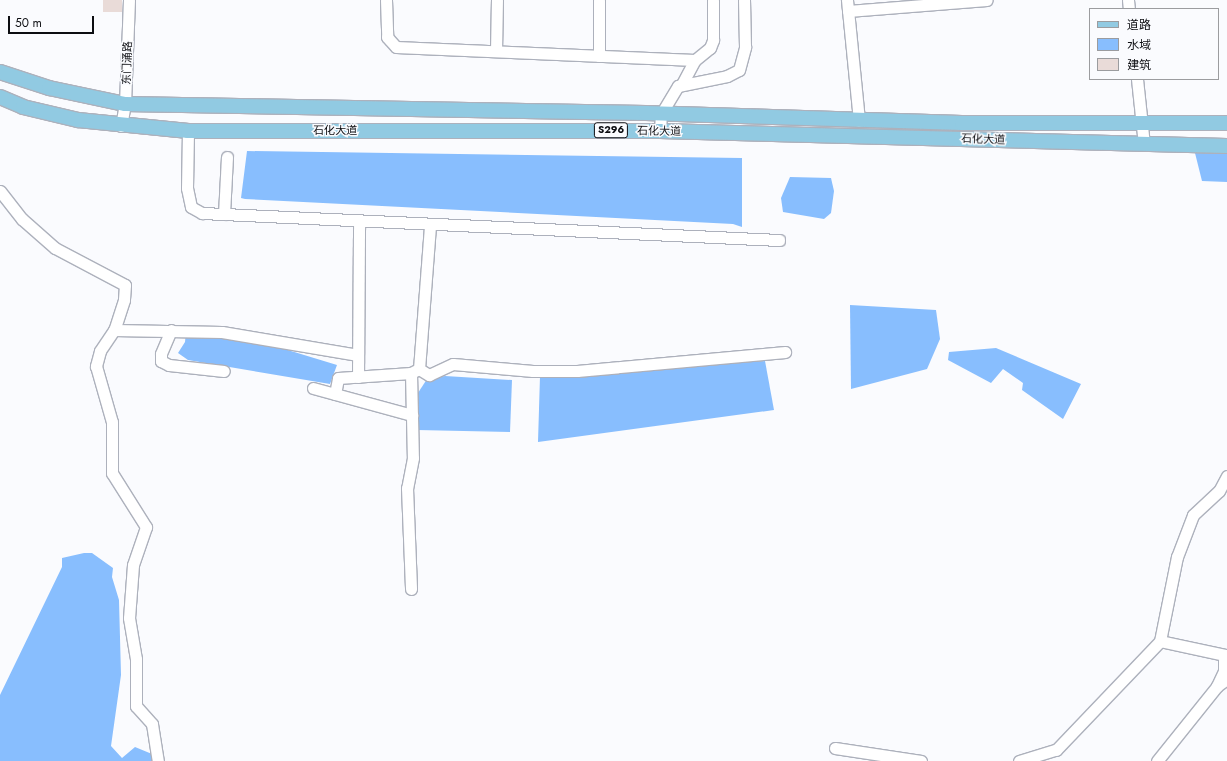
<!DOCTYPE html>
<html>
<head>
<meta charset="utf-8">
<style>
	body { margin:0 }
	#map { position:relative; width:1227px; height:761px; overflow:hidden; background:#fafbfe; font-family:Jost,"Noto Sans SC",sans-serif }
	div>[style] { position:absolute }
	.water>* { inset:0; background:#88befe }
	.building>* { inset:0; background:#e9dbd8; transform-origin:0 0 }
	.roads { filter:drop-shadow(1px 0 #adb1bc) drop-shadow(-1px 0 #adb1bc) drop-shadow(0 1px #adb1bc) drop-shadow(0 -1px #adb1bc) }
	.minor>* { height:11px; margin:-5.5px; padding:0 5.5px; transform-origin:5.5px; border-radius:5.5px; background:#fff }
	.major>* { height:14px; margin:-7px; padding:0 7px; transform-origin:7px; border-radius:7px; background:#91cae2 }
	span { translate:-50% -50%; white-space:nowrap; text-align:center; line-height:1.15; -webkit-text-stroke:3px #fafbfe; paint-order:stroke }
	.shield-label span { padding:1px 3px; background:#fafbfe; border:1px solid; border-radius:3px; -webkit-text-stroke-width:0 }
	.shield-label { font-size:10px; color:#0c0d11; font-weight:700 }
	.street-label { font-size:11px; color:#0c0d11 }
	.legend { position:absolute; left:1089px; top:8px; width:130px; height:72px; box-sizing:border-box; background:#fafbfe; border:1px solid #9b9c9f; margin:0; padding:5px 7px; list-style:none; font-size:12px; color:#0c0d11 }
	.legend li { display:flex; align-items:center; gap:8px; height:20px }
	.legend b { width:20px; border:1px solid #9b9c9f }
	.scale { position:absolute; left:8px; top:16px; width:86px; height:18px; box-sizing:border-box; border:2px solid #0c0d11; border-top:0; padding-left:5px; font-size:12px; line-height:14px; white-space:nowrap; color:#0c0d11; -webkit-text-stroke:3px #fafbfe; paint-order:stroke }
</style>
</head>
<body>
<div id="map">
	<div class="water">
		<div style="clip-path:polygon(247px 151px,742px 158px,742px 227px,733px 224px,245px 199px,241px 198px)"></div>
		<div style="clip-path:polygon(1195px 153px,1227px 153px,1227px 182px,1202px 181px)"></div>
		<div style="clip-path:polygon(790px 177px,831px 178px,834px 191px,831px 213px,824px 219px,783px 212px,781px 198px)"></div>
		<div style="clip-path:polygon(850px 305px,936px 310px,940px 339px,927px 369px,851px 389px)"></div>
		<div style="clip-path:polygon(186px 331px,245px 337px,337px 365px,330px 384px,188px 360px,178px 353px,185px 342px)"></div>
		<div style="clip-path:polygon(996px 348px,1081px 384px,1063px 419px,1022px 390px,1023px 383px,1003px 369px,991px 383px,948px 360px,949px 352px)"></div>
		<div style="clip-path:polygon(765px 361px,774px 410px,538px 442px,540px 376px)"></div>
		<div style="clip-path:polygon(445px 376px,512px 380px,510px 432px,417px 430px,416px 396px,427px 379px)"></div>
		<div style="clip-path:polygon(84px 553px,92px 553px,113px 568px,112px 577px,119px 600px,121px 675px,111px 746px,122px 758px,135px 747px,152px 754px,157px 761px,0 761px,0 695px,62px 567px,62px 558px)"></div>
	</div>
	<div class="building">
		<div style="left:103px;top:0;width:19px;height:12px"></div>
	</div>
	<div class="roads">
		<div class="minor">
			<div style="left:386px;top:0;width:37px;rotate:88deg"></div>
			<div style="left:387px;top:37px;width:13px;rotate:48deg"></div>
			<div style="left:396px;top:47px;width:299px;rotate:2.5deg"></div>
			<div style="left:847px;top:0;width:121px;rotate:84.3deg"></div>
			<div style="left:1128px;top:0;width:9px;rotate:84deg"></div>
			<div style="left:848px;top:11px;width:139px;rotate:-4.5deg"></div>
			<div style="left:496px;top:51px;width:51px;rotate:-88.9deg"></div>
			<div style="left:599px;top:56px;width:56px;rotate:-90deg"></div>
			<div style="left:1137px;top:79px;width:65px;rotate:83.9deg"></div>
			<div style="left:682px;top:84px;width:27px;rotate:-62deg"></div>
			<div style="left:695px;top:60px;width:19px;rotate:-39deg"></div>
			<div style="left:710px;top:48px;width:9px;rotate:-69deg"></div>
			<div style="left:713px;top:40px;width:40px;rotate:-90deg"></div>
			<div style="left:121px;top:126px;width:22px;rotate:-80deg"></div>
			<div style="left:125px;top:104px;width:104px;rotate:-87.8deg"></div>
			<div style="left:188px;top:131px;width:57px;rotate:91deg"></div>
			<div style="left:187px;top:188px;width:19px;rotate:78deg"></div>
			<div style="left:191px;top:207px;width:13px;rotate:29deg"></div>
			<div style="left:202px;top:213px;width:578px;rotate:2.68deg"></div>
			<div style="left:660px;top:131px;width:17px;rotate:-87deg"></div>
			<div style="left:661px;top:114px;width:33px;rotate:-59deg"></div>
			<div style="left:678px;top:86px;width:50px;rotate:-11.5deg"></div>
			<div style="left:727px;top:76px;width:13px;rotate:-27deg"></div>
			<div style="left:739px;top:70px;width:24px;rotate:-75deg"></div>
			<div style="left:745px;top:47px;width:47px;rotate:-91.2deg"></div>
			<div style="left:0;top:191px;width:36px;rotate:52deg"></div>
			<div style="left:22px;top:219px;width:44px;rotate:41.3deg"></div>
			<div style="left:55px;top:248px;width:79px;rotate:27.9deg"></div>
			<div style="left:125px;top:285px;width:15px;rotate:94deg"></div>
			<div style="left:124px;top:300px;width:32px;rotate:108deg"></div>
			<div style="left:114px;top:330px;width:25px;rotate:124deg"></div>
			<div style="left:100px;top:351px;width:16px;rotate:105deg"></div>
			<div style="left:96px;top:366px;width:58px;rotate:74.1deg"></div>
			<div style="left:112px;top:422px;width:51px;rotate:90deg"></div>
			<div style="left:112px;top:473px;width:64px;rotate:57.8deg"></div>
			<div style="left:146px;top:527px;width:40px;rotate:108.9deg"></div>
			<div style="left:133px;top:565px;width:53px;rotate:94.3deg"></div>
			<div style="left:129px;top:618px;width:42px;rotate:80.3deg"></div>
			<div style="left:136px;top:659px;width:47px;rotate:90deg"></div>
			<div style="left:136px;top:706px;width:24px;rotate:48deg"></div>
			<div style="left:152px;top:724px;width:37px;rotate:81deg"></div>
			<div style="left:224px;top:214px;width:57px;rotate:-87deg"></div>
			<div style="left:114px;top:330px;width:108px;rotate:1.1deg"></div>
			<div style="left:222px;top:332px;width:138px;rotate:9.6deg"></div>
			<div style="left:171px;top:330px;width:26px;rotate:113deg"></div>
			<div style="left:161px;top:354px;width:7px;rotate:90deg"></div>
			<div style="left:161px;top:361px;width:9px;rotate:27deg"></div>
			<div style="left:169px;top:365px;width:55px;rotate:6.2deg"></div>
			<div style="left:419px;top:369px;width:12px;rotate:31deg"></div>
			<div style="left:429px;top:375px;width:26px;rotate:-25deg"></div>
			<div style="left:453px;top:364px;width:80px;rotate:5deg"></div>
			<div style="left:533px;top:371px;width:44px"></div>
			<div style="left:577px;top:371px;width:209px;rotate:-5.2deg"></div>
			<div style="left:411px;top:373px;width:85px;rotate:88.7deg"></div>
			<div style="left:413px;top:458px;width:31px;rotate:101deg"></div>
			<div style="left:407px;top:488px;width:101px;rotate:87.7deg"></div>
			<div style="left:358px;top:377px;width:156px;rotate:-89.6deg"></div>
			<div style="left:313px;top:388px;width:103px;rotate:15.3deg"></div>
			<div style="left:335px;top:394px;width:16px;rotate:-79deg"></div>
			<div style="left:338px;top:378px;width:73px;rotate:-3.9deg"></div>
			<div style="left:411px;top:373px;width:9px;rotate:-27deg"></div>
			<div style="left:419px;top:369px;width:144px;rotate:-85.6deg"></div>
			<div style="left:1225px;top:655px;width:66px;rotate:-167.8deg"></div>
			<div style="left:1160px;top:641px;width:86px;rotate:-78.6deg"></div>
			<div style="left:1177px;top:557px;width:45px;rotate:-69.1deg"></div>
			<div style="left:1193px;top:515px;width:35px;rotate:-43deg"></div>
			<div style="left:1219px;top:491px;width:17px;rotate:-62deg"></div>
			<div style="left:1224px;top:660px;width:11px;rotate:90deg"></div>
			<div style="left:1224px;top:671px;width:17px;rotate:115deg"></div>
			<div style="left:1217px;top:686px;width:12px;rotate:-35deg"></div>
			<div style="left:835px;top:748px;width:87px;rotate:8.6deg"></div>
			<div style="left:1019px;top:761px;width:39px;rotate:-17deg"></div>
			<div style="left:1056px;top:750px;width:151px;rotate:-46.3deg"></div>
			<div style="left:1157px;top:761px;width:96px;rotate:-51.3deg"></div>
		</div>
		<div class="major">
			<div style="left:0;top:72px;width:52px;rotate:18.1deg"></div>
			<div style="left:49px;top:88px;width:78px;rotate:11.9deg"></div>
			<div style="left:125px;top:104px;width:521px;rotate:0.99deg"></div>
			<div style="left:646px;top:113px;width:316px;rotate:1.8deg"></div>
			<div style="left:962px;top:123px;width:265px"></div>
			<div style="left:0;top:97px;width:25px;rotate:23deg"></div>
			<div style="left:23px;top:107px;width:57px;rotate:13.3deg"></div>
			<div style="left:78px;top:120px;width:111px;rotate:5.7deg"></div>
			<div style="left:188px;top:131px;width:472px"></div>
			<div style="left:660px;top:131px;width:567px;rotate:1.52deg"></div>
		</div>
	</div>
	<div class="shield-label">
		<span style="left:611px;top:130px">S296</span>
	</div>
	<div class="street-label">
		<span style="left:127px;top:63px;rotate:-88deg">东门涌路</span>
		<span style="left:335px;top:130px">石化大道</span>
		<span style="left:659px;top:131px;rotate:1deg">石化大道</span>
		<span style="left:983px;top:139px;rotate:2deg">石化大道</span>
	</div>
	<ul class="legend">
	<li><b style="height:5px;background:#91cae2"></b>道路</li>
	<li><b style="height:11px;background:#88befe"></b>水域</li>
	<li><b style="height:11px;background:#e9dbd8"></b>建筑</li>
	</ul>
	<div class="scale">50 m</div>
</div>
</body>
</html>
